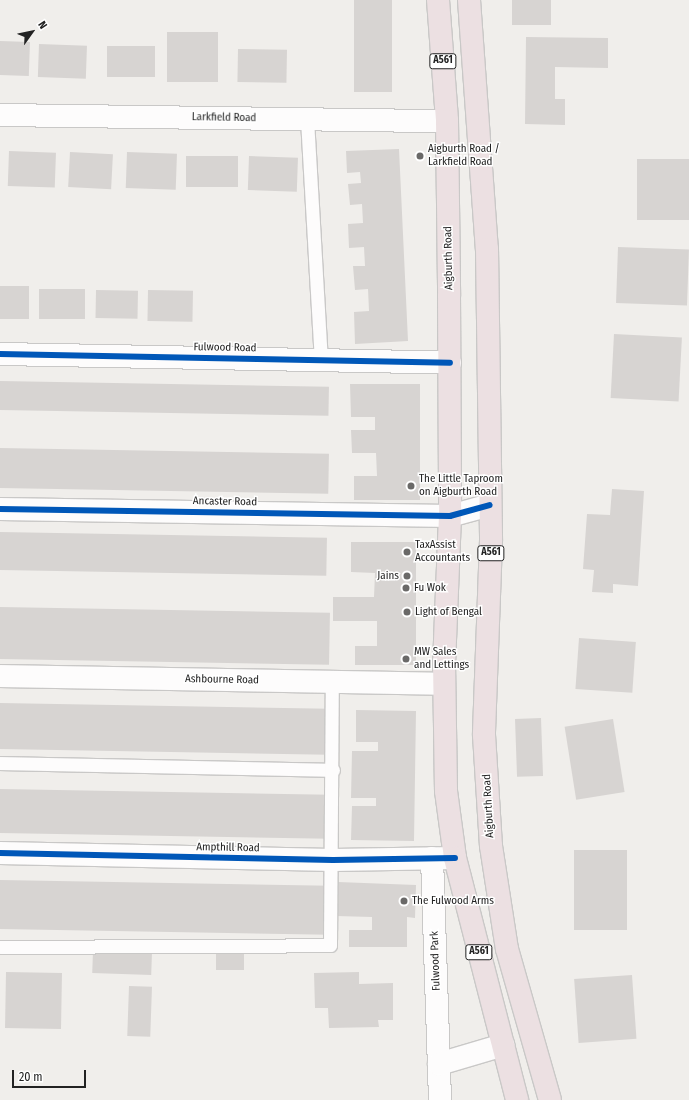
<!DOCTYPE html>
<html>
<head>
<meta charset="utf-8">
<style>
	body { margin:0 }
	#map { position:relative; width:689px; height:1100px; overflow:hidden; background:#f0eeeb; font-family:"Fira Sans Condensed",sans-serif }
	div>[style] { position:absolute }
	.building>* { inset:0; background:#d7d4d2; transform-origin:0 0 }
	.roads { filter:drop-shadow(1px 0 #c9c8c7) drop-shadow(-1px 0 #c9c8c7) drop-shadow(0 1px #c9c8c7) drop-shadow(0 -1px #c9c8c7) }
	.lane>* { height:13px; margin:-6.5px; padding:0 6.5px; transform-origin:6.5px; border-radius:6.5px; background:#fdfcfc }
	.street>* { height:22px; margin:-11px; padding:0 11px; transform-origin:11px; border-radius:11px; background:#fdfcfc }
	.highway>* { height:22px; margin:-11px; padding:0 11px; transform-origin:11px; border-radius:11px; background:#ece0e2 }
	.cycleway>* { height:6px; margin:-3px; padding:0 3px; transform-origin:3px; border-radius:3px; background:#0057b8 }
	.dots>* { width:11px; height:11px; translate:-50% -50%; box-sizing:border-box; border:2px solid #fff; border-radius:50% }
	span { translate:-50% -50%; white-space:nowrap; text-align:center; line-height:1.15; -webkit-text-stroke:3px #fff; paint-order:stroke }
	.shield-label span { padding:1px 3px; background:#fff; border:1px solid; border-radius:3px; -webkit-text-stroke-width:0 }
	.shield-label { font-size:10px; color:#222; font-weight:700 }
	.street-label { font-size:11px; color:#222 }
	.poi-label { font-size:11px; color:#222 }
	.left { translate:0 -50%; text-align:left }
	.right { translate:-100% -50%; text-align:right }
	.north { position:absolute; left:12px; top:12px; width:40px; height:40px; -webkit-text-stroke:3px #fff; paint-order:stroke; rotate:57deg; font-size:11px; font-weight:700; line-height:16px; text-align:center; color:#222 }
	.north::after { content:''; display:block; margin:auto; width:14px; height:18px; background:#222; clip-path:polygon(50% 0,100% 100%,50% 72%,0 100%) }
	.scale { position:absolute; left:12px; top:1070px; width:74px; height:18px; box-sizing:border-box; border:2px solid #222; border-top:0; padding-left:5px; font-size:12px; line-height:14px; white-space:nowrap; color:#222; -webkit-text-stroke:3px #fff; paint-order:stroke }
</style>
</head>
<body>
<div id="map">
	<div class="building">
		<div style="left:354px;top:0;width:38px;height:92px"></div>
		<div style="left:512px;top:0;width:39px;height:25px"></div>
		<div style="left:167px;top:32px;width:51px;height:50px"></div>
		<div style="clip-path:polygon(526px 37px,608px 38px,608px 68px,555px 67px,555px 99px,565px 99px,565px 125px,525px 124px)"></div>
		<div style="left:0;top:41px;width:30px;height:34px;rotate:2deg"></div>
		<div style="left:39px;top:44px;width:48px;height:33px;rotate:2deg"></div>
		<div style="left:107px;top:46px;width:48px;height:31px"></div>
		<div style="left:238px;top:49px;width:49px;height:33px;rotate:1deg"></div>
		<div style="clip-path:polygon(399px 149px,408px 341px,355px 344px,354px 312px,369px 311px,368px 289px,355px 290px,353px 266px,365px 266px,364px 247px,349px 248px,348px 224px,363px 223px,362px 204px,350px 205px,348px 184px,361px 183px,360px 172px,347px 173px,346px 151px)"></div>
		<div style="left:9px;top:151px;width:47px;height:35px;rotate:2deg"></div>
		<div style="left:70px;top:152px;width:43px;height:35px;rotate:3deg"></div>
		<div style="left:127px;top:152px;width:50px;height:36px;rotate:2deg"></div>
		<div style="left:186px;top:156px;width:52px;height:31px"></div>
		<div style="left:249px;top:156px;width:49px;height:34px;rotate:2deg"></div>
		<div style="left:637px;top:159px;width:52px;height:61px"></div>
		<div style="left:618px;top:247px;width:71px;height:56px;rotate:2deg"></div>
		<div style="left:0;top:286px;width:29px;height:33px"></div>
		<div style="left:39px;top:289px;width:46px;height:30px"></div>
		<div style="left:96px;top:290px;width:42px;height:28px;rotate:1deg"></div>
		<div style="left:148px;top:290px;width:45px;height:31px;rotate:1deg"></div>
		<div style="left:614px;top:334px;width:68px;height:64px;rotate:3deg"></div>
		<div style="left:0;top:381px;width:329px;height:29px;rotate:1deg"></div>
		<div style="clip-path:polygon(350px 384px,420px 384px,420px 500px,354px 500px,354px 476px,377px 476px,376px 453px,352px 453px,351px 430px,375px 430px,375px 417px,351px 417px)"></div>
		<div style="left:0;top:448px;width:329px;height:40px;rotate:1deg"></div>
		<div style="clip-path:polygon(612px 489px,644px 491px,638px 586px,613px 584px,613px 593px,592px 592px,594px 570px,583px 569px,587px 514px,610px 515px)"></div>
		<div style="left:0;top:532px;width:327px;height:38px;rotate:1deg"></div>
		<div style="clip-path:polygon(351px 542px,416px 542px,416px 665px,355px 665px,355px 646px,377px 646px,377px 621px,333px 621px,333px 597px,374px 597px,375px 573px,351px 572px)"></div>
		<div style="left:0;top:607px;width:330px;height:52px;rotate:1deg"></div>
		<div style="left:579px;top:638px;width:57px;height:51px;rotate:4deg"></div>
		<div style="left:0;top:703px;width:329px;height:46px;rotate:1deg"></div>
		<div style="clip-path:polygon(356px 710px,416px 711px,414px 841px,351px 840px,352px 806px,376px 806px,376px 798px,351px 798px,352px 751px,378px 751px,378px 742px,356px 742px)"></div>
		<div style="left:541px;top:718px;width:58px;height:26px;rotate:88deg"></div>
		<div style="left:613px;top:719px;width:74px;height:49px;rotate:81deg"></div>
		<div style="left:0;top:789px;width:330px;height:44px;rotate:1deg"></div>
		<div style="left:574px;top:850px;width:53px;height:80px"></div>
		<div style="left:0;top:880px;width:330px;height:49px;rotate:1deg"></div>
		<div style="clip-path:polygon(338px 882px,416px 885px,415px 918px,407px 917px,407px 947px,349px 947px,349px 930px,372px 930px,372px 917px,336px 916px)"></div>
		<div style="left:244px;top:950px;width:20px;height:28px;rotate:90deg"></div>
		<div style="left:93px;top:951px;width:59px;height:22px;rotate:2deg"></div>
		<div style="left:6px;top:972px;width:56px;height:56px;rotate:1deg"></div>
		<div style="clip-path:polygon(359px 972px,359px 984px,393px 983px,393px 1020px,378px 1020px,379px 1027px,329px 1028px,328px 1008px,315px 1008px,314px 973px)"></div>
		<div style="left:632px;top:975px;width:64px;height:58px;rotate:86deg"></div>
		<div style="left:129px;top:986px;width:23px;height:50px;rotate:2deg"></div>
	</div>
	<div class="roads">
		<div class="lane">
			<div style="left:307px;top:119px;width:241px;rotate:86.7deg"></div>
			<div style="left:0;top:763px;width:333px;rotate:1.2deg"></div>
			<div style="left:0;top:947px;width:330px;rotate:-0.3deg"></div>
			<div style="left:330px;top:945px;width:263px;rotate:-89.6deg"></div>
		</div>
		<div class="street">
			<div style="left:0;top:115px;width:447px;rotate:0.8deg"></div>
			<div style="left:0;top:354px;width:450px;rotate:1.1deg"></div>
			<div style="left:0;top:509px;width:450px;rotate:0.9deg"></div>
			<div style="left:450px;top:516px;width:41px;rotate:-15.4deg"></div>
			<div style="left:0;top:676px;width:444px;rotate:1deg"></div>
			<div style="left:0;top:853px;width:333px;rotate:1.2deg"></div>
			<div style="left:333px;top:860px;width:122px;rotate:-0.9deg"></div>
			<div style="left:432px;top:858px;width:242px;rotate:88.1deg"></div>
			<div style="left:439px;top:1064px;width:67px;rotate:-16.5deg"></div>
		</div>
		<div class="highway">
			<div style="left:438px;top:0;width:121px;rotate:85.7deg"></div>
			<div style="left:447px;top:121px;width:175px;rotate:89.3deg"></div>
			<div style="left:449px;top:296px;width:220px;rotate:89.7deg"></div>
			<div style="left:450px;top:516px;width:147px;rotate:92.3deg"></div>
			<div style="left:444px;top:663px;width:128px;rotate:89.1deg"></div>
			<div style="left:446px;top:791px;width:68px;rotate:82.3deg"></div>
			<div style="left:455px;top:858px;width:250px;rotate:75.6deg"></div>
			<div style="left:469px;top:0;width:250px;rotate:85.9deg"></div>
			<div style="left:487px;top:249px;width:292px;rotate:89.2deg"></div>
			<div style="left:491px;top:541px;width:194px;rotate:92.1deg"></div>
			<div style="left:484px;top:735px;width:111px;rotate:86.4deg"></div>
			<div style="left:491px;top:846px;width:104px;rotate:81.2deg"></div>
			<div style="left:507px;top:949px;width:157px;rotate:74.1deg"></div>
		</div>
	</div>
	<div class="cycleway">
		<div style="left:0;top:354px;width:450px;rotate:1.1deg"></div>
		<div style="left:0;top:509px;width:450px;rotate:0.9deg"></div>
		<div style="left:450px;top:516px;width:41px;rotate:-15.4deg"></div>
		<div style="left:0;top:853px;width:333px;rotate:1.2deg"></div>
		<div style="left:333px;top:860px;width:122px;rotate:-0.9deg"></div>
	</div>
	<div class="dots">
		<div style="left:420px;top:156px;background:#6a6968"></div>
		<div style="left:411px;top:486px;background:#6a6968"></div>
		<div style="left:407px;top:552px;background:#6a6968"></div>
		<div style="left:407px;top:576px;background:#6a6968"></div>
		<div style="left:406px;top:588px;background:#6a6968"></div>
		<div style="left:407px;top:612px;background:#6a6968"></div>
		<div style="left:406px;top:659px;background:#6a6968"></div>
		<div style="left:404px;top:901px;background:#6a6968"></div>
	</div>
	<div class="shield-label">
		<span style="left:443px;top:61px">A561</span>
		<span style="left:491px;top:553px">A561</span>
		<span style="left:479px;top:952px">A561</span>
	</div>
	<div class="street-label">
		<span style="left:224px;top:118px;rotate:1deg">Larkfield Road</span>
		<span style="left:449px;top:258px;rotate:-91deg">Aigburth Road</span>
		<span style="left:225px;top:348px;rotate:1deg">Fulwood Road</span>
		<span style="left:225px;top:502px;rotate:1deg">Ancaster Road</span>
		<span style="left:222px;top:680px;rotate:1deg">Ashbourne Road</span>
		<span style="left:489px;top:806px;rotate:-93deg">Aigburth Road</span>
		<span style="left:228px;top:848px;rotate:1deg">Ampthill Road</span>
		<span style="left:436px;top:961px;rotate:-92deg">Fulwood Park</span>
	</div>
	<div class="poi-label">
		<span class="left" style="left:428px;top:156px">Aigburth Road /<br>Larkfield Road</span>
		<span class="left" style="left:419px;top:486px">The Little Taproom<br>on Aigburth Road</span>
		<span class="left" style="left:415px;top:552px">TaxAssist<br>Accountants</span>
		<span class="right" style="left:399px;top:576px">Jains</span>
		<span class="left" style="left:414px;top:588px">Fu Wok</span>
		<span class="left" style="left:415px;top:612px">Light of Bengal</span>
		<span class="left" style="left:414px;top:659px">MW Sales<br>and Lettings</span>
		<span class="left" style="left:412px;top:901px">The Fulwood Arms</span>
	</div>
	<div class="north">N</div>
	<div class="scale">20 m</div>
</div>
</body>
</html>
